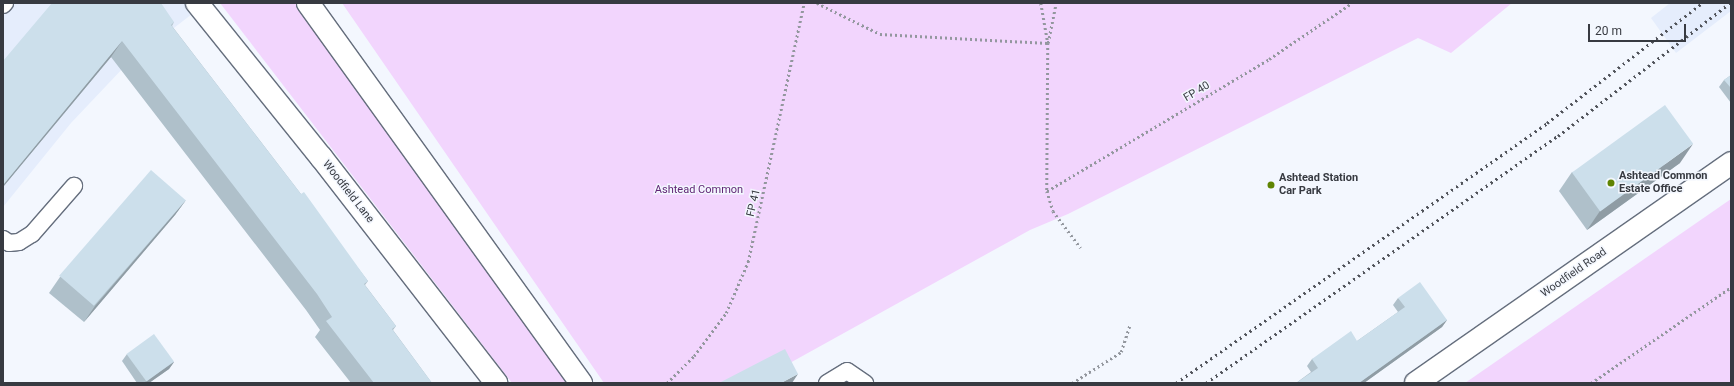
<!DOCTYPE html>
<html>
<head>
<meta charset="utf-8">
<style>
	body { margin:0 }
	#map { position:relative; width:1734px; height:386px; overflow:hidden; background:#f3f7fe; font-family:Roboto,sans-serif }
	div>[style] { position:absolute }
	.built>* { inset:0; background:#e5edfc }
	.green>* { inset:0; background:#f2d5fd }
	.path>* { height:2.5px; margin-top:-1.25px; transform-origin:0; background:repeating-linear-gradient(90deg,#93979e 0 2px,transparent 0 5px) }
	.roads { filter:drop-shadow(1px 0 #656e7d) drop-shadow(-1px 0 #656e7d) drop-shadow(0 1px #656e7d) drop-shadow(0 -1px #656e7d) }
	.service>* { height:16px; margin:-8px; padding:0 8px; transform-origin:8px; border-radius:8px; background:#fff }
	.minor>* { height:22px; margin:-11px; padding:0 11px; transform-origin:11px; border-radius:11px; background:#fff }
	.rail>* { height:3px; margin-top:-1.5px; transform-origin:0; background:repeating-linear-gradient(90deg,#50535a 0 2px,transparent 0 6px) }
	.wall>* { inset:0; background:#afc0ca }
	.shaded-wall>* { inset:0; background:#8f9ca4 }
	.building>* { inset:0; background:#ccdfeb; transform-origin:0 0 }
	.dots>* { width:11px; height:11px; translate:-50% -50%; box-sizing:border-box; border:2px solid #f3f7fe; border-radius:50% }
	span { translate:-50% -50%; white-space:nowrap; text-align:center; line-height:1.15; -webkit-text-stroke:3px #f3f7fe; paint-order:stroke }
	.street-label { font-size:11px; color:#373a41 }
	.poi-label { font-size:11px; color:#373a41; font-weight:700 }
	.left { translate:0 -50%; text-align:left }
	.park-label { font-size:11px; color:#602575 }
	.frame { position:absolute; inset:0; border:4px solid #373a41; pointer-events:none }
	.scale { position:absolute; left:1588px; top:24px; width:98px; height:18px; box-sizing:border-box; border:2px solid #373a41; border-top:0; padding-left:5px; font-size:12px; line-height:14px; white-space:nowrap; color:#373a41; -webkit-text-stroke:3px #f3f7fe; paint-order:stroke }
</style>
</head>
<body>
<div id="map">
	<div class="built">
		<div style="clip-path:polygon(3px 3px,184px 3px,192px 14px,125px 66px,71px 123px,3px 207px)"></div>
		<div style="clip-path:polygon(1670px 3px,1731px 3px,1731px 11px,1676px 53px,1651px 18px)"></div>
	</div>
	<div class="green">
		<div style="clip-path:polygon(220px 3px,298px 3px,568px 383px,512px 383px)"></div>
		<div style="clip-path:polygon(342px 3px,1512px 3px,1451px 53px,1418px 38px,1068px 214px,1030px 230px,779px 369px,735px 383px,604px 383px)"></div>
		<div style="clip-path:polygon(1731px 199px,1731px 383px,1465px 383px)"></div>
	</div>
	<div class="path">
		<div style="left:817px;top:3px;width:70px;rotate:26.2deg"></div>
		<div style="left:880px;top:34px;width:168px;rotate:3.1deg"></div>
		<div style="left:1048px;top:43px;width:41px;rotate:-78.7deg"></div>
		<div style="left:1041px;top:3px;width:41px;rotate:80.1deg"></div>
		<div style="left:1048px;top:43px;width:148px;rotate:90.4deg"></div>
		<div style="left:1047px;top:191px;width:21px;rotate:73deg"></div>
		<div style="left:1053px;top:211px;width:46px;rotate:52.9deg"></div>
		<div style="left:1047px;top:191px;width:258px;rotate:-30.7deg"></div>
		<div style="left:1269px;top:59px;width:100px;rotate:-34deg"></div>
		<div style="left:667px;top:383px;width:38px;rotate:-45deg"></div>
		<div style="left:694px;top:356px;width:54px;rotate:-53.3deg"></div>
		<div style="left:726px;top:313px;width:56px;rotate:-66.7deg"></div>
		<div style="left:748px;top:262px;width:265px;rotate:-77.8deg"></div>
		<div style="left:1072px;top:383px;width:58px;rotate:-32.3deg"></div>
		<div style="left:1121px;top:352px;width:28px;rotate:-72deg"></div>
		<div style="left:1591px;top:383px;width:170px;rotate:-34.4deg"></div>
	</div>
	<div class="roads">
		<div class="service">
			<div style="left:3px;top:5px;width:3px;rotate:-45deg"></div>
			<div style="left:3px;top:239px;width:7px;rotate:34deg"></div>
			<div style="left:9px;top:243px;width:10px;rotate:-6deg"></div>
			<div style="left:19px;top:242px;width:15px;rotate:-32deg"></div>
			<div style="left:32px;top:234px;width:64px;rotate:-48.8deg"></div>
			<div style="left:827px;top:383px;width:23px;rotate:-31deg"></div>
			<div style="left:847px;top:371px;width:22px;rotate:34deg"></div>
		</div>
		<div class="minor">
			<div style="left:197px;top:3px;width:198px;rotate:51.2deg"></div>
			<div style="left:321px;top:157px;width:286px;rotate:52.2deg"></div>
			<div style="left:308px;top:3px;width:468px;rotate:54.3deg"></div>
			<div style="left:1416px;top:383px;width:384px;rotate:-34.9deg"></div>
		</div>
	</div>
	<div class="rail">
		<div style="left:1176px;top:383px;width:453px;rotate:-35deg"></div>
		<div style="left:1547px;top:123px;width:196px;rotate:-37.7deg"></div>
		<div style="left:1206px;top:383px;width:430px;rotate:-35.1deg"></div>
		<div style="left:1558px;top:136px;width:217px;rotate:-37.7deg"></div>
	</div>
	<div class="wall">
		<div style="clip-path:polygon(174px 22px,172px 26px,301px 194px,368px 281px,365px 285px,396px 326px,393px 330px,432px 383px,351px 383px,315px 337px,320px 330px,306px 310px,111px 57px,3px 187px,3px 61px)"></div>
		<div style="clip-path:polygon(1731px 75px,1731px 103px,1719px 87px,1724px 80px)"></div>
		<div style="clip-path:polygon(1680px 163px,1587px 230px,1559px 191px,1572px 172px)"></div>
		<div style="clip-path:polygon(186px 200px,175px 215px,84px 322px,49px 293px,60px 277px)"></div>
		<div style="clip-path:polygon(1398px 298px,1447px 320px,1442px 327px,1364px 383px,1296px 383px,1311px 372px,1307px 366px,1312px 359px,1357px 341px,1398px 312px,1393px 305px)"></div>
		<div style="clip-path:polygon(127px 354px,174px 362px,169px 369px,149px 383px,137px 383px,122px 361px)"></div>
	</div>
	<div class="shaded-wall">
		<div style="clip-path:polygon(122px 41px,111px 57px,3px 187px,3px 185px)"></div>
		<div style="clip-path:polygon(1693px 144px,1680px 163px,1587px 230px,1600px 211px)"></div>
		<div style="clip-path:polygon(186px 200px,175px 215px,84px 322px,95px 306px)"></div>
		<div style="clip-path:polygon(1447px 320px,1442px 327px,1364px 383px,1359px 383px)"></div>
		<div style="clip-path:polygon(174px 362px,169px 369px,149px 383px,145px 383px,146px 381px)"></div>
		<div style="clip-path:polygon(798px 374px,792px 383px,781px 383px)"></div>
	</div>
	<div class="building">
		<div style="clip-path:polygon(52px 3px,161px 3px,174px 22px,171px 25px,301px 194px,304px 192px,368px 281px,364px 284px,396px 326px,392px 329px,432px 383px,374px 383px,326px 321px,332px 317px,317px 294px,122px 41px,3px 185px,3px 61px)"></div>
		<div style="clip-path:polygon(1731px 75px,1731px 88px,1724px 80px)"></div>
		<div style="left:1665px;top:105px;width:48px;height:115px;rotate:54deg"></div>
		<div style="left:151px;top:170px;width:46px;height:140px;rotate:41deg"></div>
		<div style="clip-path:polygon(1420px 282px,1447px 320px,1359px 383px,1296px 383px,1318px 368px,1312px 359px,1351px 331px,1357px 341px,1405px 307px,1398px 298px)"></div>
		<div style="left:154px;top:334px;width:34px;height:34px;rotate:54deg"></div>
		<div style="clip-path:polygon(785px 349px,798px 374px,781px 383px,719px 383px)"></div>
	</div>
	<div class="dots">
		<div style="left:1611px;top:183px;background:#5f8402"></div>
		<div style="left:1271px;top:185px;background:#5f8402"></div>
	</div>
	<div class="street-label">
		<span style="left:1197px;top:92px;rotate:-31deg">FP 40</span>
		<span style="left:348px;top:192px;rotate:52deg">Woodfield Lane</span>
		<span style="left:754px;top:203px;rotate:-77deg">FP 41</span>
		<span style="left:1574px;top:273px;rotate:-35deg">Woodfield Road</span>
	</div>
	<div class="poi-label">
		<span class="left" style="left:1619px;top:183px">Ashtead Common<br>Estate Office</span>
		<span class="left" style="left:1279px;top:185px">Ashtead Station<br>Car Park</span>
	</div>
	<div class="park-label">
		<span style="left:699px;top:190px">Ashtead Common</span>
	</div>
	<div class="frame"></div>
	<div class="scale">20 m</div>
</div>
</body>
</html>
